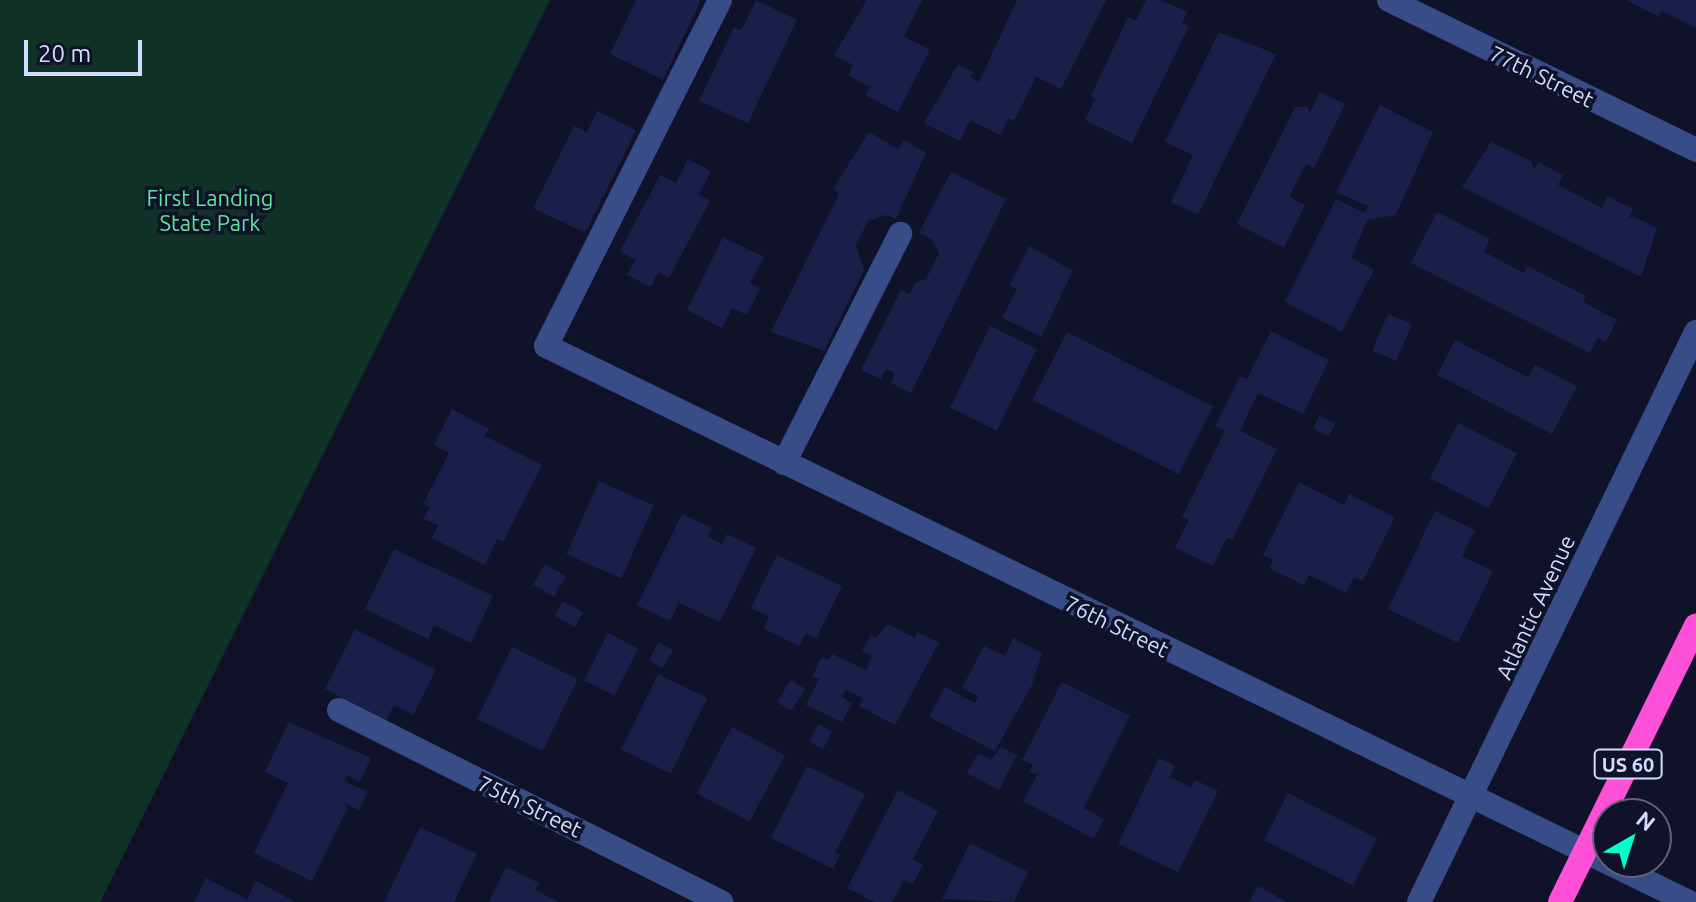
<!DOCTYPE html>
<html>
<head>
<meta charset="utf-8">
<style>
	body { margin:0 }
	#map { position:relative; width:1696px; height:902px; overflow:hidden; background:#0f1228; font-family:Ubuntu,sans-serif }
	div>[style] { position:absolute }
	.green>* { inset:0; background:#113227 }
	.building>* { inset:0; background:#1a1f49; transform-origin:0 0 }
	.minor>* { height:24px; margin:-12px; padding:0 12px; transform-origin:12px; border-radius:12px; background:#384d88 }
	.highway>* { height:24px; margin:-12px; padding:0 12px; transform-origin:12px; border-radius:12px; background:#ff50d9 }
	span { translate:-50% -50%; white-space:nowrap; text-align:center; line-height:1.15; -webkit-text-stroke:7px #0f1228; paint-order:stroke }
	.shield-label span { padding:2px 6px; background:#0f1228; border:2px solid; border-radius:6px; -webkit-text-stroke-width:0 }
	.shield-label { font-size:20px; color:#d5ddff; font-weight:700 }
	.street-label { font-size:22px; color:#d5ddff }
	.park-label { font-size:22px; color:#5ce499 }
	.north { position:absolute; left:1592px; top:798px; width:80px; height:80px; box-sizing:border-box; background:#0f1228; border:2px solid #5e637e; border-radius:50%; rotate:39deg; font-size:22px; font-weight:700; line-height:32px; text-align:center; color:#d5ddff }
	.north::after { content:''; display:block; margin:auto; width:28px; height:36px; background:#01ffcb; clip-path:polygon(50% 0,100% 100%,50% 72%,0 100%) }
	.scale { position:absolute; left:24px; top:40px; width:118px; height:36px; box-sizing:border-box; border:4px solid #d5ddff; border-top:0; padding-left:10px; font-size:24px; line-height:28px; white-space:nowrap; color:#d5ddff; -webkit-text-stroke:6px #0f1228; paint-order:stroke }
</style>
</head>
<body>
<div id="map">
	<div class="green">
		<div style="clip-path:polygon(0 0,550px 0,100px 902px,0 902px)"></div>
	</div>
	<div class="building">
		<div style="clip-path:polygon(636px 0,701px 0,663px 80px,610px 54px)"></div>
		<div style="clip-path:polygon(756px 0,797px 20px,748px 123px,699px 101px,734px 27px,741px 31px)"></div>
		<div style="clip-path:polygon(867px 0,922px 0,904px 36px,930px 50px,898px 112px,865px 95px,870px 87px,848px 76px,853px 65px,834px 55px)"></div>
		<div style="clip-path:polygon(1017px 0,1106px 0,1061px 89px,1036px 77px,1014px 121px,1009px 118px,1000px 135px,970px 120px,960px 141px,924px 123px,958px 64px,973px 72px,971px 77px,979px 82px)"></div>
		<div style="clip-path:polygon(1146px 0,1161px 0,1187px 12px,1182px 23px,1189px 26px,1132px 143px,1085px 120px,1095px 99px,1091px 96px,1128px 17px,1136px 21px)"></div>
		<div style="clip-path:polygon(1626px 0,1696px 0,1696px 28px,1662px 11px,1659px 17px)"></div>
		<div style="clip-path:polygon(1219px 32px,1276px 54px,1198px 215px,1171px 202px,1193px 155px,1165px 142px)"></div>
		<div style="clip-path:polygon(1320px 92px,1345px 104px,1314px 168px,1306px 164px,1289px 197px,1305px 205px,1284px 248px,1237px 224px,1295px 107px,1308px 107px,1309px 114px)"></div>
		<div style="clip-path:polygon(1380px 105px,1433px 132px,1396px 215px,1367px 220px,1351px 258px,1374px 270px,1342px 332px,1285px 302px,1336px 199px,1364px 213px,1368px 206px,1336px 192px)"></div>
		<div style="clip-path:polygon(597px 111px,636px 130px,585px 233px,533px 208px,574px 126px,587px 132px)"></div>
		<div style="clip-path:polygon(869px 132px,898px 149px,904px 140px,926px 153px,896px 219px,886px 215px,868px 221px,856px 245px,864px 270px,824px 351px,771px 332px,839px 194px,833px 189px)"></div>
		<div style="clip-path:polygon(1491px 142px,1531px 161px,1534px 169px,1538px 162px,1563px 175px,1558px 185px,1602px 208px,1607px 196px,1633px 209px,1627px 220px,1633px 216px,1657px 228px,1641px 277px,1462px 187px)"></div>
		<div style="clip-path:polygon(688px 159px,711px 171px,699px 195px,710px 201px,669px 278px,658px 272px,651px 287px,627px 275px,635px 260px,620px 251px,660px 175px,676px 183px)"></div>
		<div style="clip-path:polygon(951px 172px,1006px 199px,911px 393px,891px 383px,895px 373px,886px 369px,881px 379px,861px 370px,901px 290px,910px 294px,915px 283px,926px 279px,939px 253px,932px 240px,919px 232px)"></div>
		<div style="clip-path:polygon(1437px 212px,1490px 239px,1484px 252px,1524px 273px,1527px 266px,1586px 296px,1583px 302px,1617px 320px,1606px 342px,1598px 338px,1590px 353px,1411px 263px)"></div>
		<div style="clip-path:polygon(723px 237px,764px 257px,750px 283px,760px 289px,747px 315px,732px 308px,722px 328px,687px 310px)"></div>
		<div style="clip-path:polygon(1029px 246px,1073px 271px,1041px 337px,1002px 318px,1017px 289px,1009px 286px)"></div>
		<div style="left:1388px;top:314px;width:26px;height:40px;rotate:23deg"></div>
		<div style="left:990px;top:326px;width:52px;height:91px;rotate:26deg"></div>
		<div style="clip-path:polygon(1271px 331px,1329px 360px,1303px 414px,1258px 393px,1240px 431px,1277px 449px,1232px 540px,1227px 537px,1213px 566px,1175px 548px,1189px 519px,1182px 517px,1225px 431px,1215px 426px,1240px 376px,1247px 379px)"></div>
		<div style="left:1067px;top:332px;width:164px;height:76px;rotate:27deg"></div>
		<div style="clip-path:polygon(1455px 340px,1528px 377px,1535px 365px,1577px 386px,1552px 434px,1437px 375px)"></div>
		<div style="clip-path:polygon(452px 409px,489px 429px,485px 436px,542px 465px,503px 542px,497px 539px,485px 565px,432px 538px,438px 525px,423px 519px,430px 507px,423px 504px,449px 453px,434px 445px)"></div>
		<div style="left:1320px;top:415px;width:18px;height:15px;rotate:29deg"></div>
		<div style="left:1458px;top:423px;width:66px;height:62px;rotate:27deg"></div>
		<div style="left:599px;top:481px;width:60px;height:80px;rotate:24deg"></div>
		<div style="clip-path:polygon(1299px 482px,1344px 505px,1349px 494px,1395px 517px,1363px 581px,1354px 577px,1346px 593px,1309px 575px,1304px 585px,1269px 568px,1273px 560px,1263px 555px)"></div>
		<div style="clip-path:polygon(1435px 511px,1475px 530px,1462px 556px,1493px 571px,1458px 643px,1388px 609px)"></div>
		<div style="clip-path:polygon(682px 514px,712px 528px,708px 537px,722px 544px,727px 534px,756px 548px,720px 622px,679px 603px,670px 621px,637px 605px)"></div>
		<div style="clip-path:polygon(394px 549px,493px 596px,471px 643px,434px 625px,428px 639px,365px 609px)"></div>
		<div style="clip-path:polygon(777px 555px,842px 586px,816px 639px,806px 633px,799px 646px,764px 629px,769px 617px,751px 608px)"></div>
		<div style="left:545px;top:564px;width:24px;height:24px;rotate:30deg"></div>
		<div style="left:563px;top:601px;width:23px;height:17px;rotate:29deg"></div>
		<div style="clip-path:polygon(888px 624px,915px 638px,917px 632px,939px 642px,895px 725px,859px 706px,863px 698px,846px 690px,842px 697px,852px 703px,842px 722px,806px 705px,819px 679px,812px 677px,822px 657px,829px 660px,832px 654px,866px 670px,872px 656px,862px 651px,871px 635px,876px 638px)"></div>
		<div style="clip-path:polygon(355px 629px,436px 670px,413px 715px,394px 705px,386px 721px,325px 689px)"></div>
		<div style="left:608px;top:633px;width:34px;height:53px;rotate:27deg"></div>
		<div style="clip-path:polygon(1013px 638px,1042px 653px,1032px 685px,995px 751px,929px 717px,945px 687px,975px 703px,978px 696px,962px 688px,984px 646px,1005px 656px)"></div>
		<div style="left:659px;top:642px;width:16px;height:21px;rotate:30deg"></div>
		<div style="left:512px;top:647px;width:73px;height:80px;rotate:26deg"></div>
		<div style="left:658px;top:674px;width:55px;height:84px;rotate:26deg"></div>
		<div style="left:791px;top:680px;width:17px;height:26px;rotate:33deg"></div>
		<div style="clip-path:polygon(1062px 682px,1130px 716px,1084px 808px,1104px 819px,1094px 839px,1023px 801px,1037px 775px,1029px 772px,1033px 765px,1022px 760px)"></div>
		<div style="clip-path:polygon(289px 722px,371px 758px,360px 782px,347px 775px,344px 781px,368px 792px,359px 810px,344px 803px,347px 809px,312px 881px,254px 853px,288px 783px,265px 772px)"></div>
		<div style="left:818px;top:724px;width:16px;height:20px;rotate:27deg"></div>
		<div style="left:732px;top:727px;width:60px;height:75px;rotate:28deg"></div>
		<div style="clip-path:polygon(1001px 747px,1017px 755px,999px 790px,967px 773px,978px 753px,991px 760px)"></div>
		<div style="clip-path:polygon(1159px 758px,1175px 766px,1170px 777px,1191px 787px,1195px 780px,1218px 791px,1178px 872px,1118px 844px)"></div>
		<div style="clip-path:polygon(807px 766px,865px 794px,835px 853px,840px 855px,833px 869px,771px 838px)"></div>
		<div style="clip-path:polygon(898px 790px,938px 811px,913px 859px,923px 865px,913px 884px,904px 880px,892px 902px,874px 902px,847px 888px)"></div>
		<div style="left:1288px;top:793px;width:100px;height:53px;rotate:27deg"></div>
		<div style="clip-path:polygon(420px 827px,477px 854px,454px 902px,384px 902px)"></div>
		<div style="clip-path:polygon(970px 843px,1028px 872px,1014px 902px,942px 899px)"></div>
		<div style="clip-path:polygon(506px 867px,539px 883px,535px 890px,559px 902px,489px 902px)"></div>
		<div style="clip-path:polygon(206px 878px,247px 899px,256px 881px,296px 902px,194px 902px)"></div>
		<div style="clip-path:polygon(1258px 886px,1287px 902px,1249px 902px)"></div>
	</div>
	<div class="minor">
		<div style="left:720px;top:0;width:387px;rotate:116.7deg"></div>
		<div style="left:546px;top:346px;width:1271px;rotate:25.94deg"></div>
		<div style="left:1389px;top:0;width:342px;rotate:26deg"></div>
		<div style="left:784px;top:463px;width:257px;rotate:-63.1deg"></div>
		<div style="left:339px;top:710px;width:428px;rotate:26.7deg"></div>
		<div style="left:1419px;top:902px;width:634px;rotate:-64.08deg"></div>
	</div>
	<div class="highway">
		<div style="left:1560px;top:902px;width:308px;rotate:-63.8deg"></div>
	</div>
	<div class="shield-label">
		<span style="left:1628px;top:764px">US 60</span>
	</div>
	<div class="street-label">
		<span style="left:1542px;top:76px;rotate:26deg">77th Street</span>
		<span style="left:1535px;top:607px;rotate:-65deg">Atlantic Avenue</span>
		<span style="left:1117px;top:626px;rotate:26deg">76th Street</span>
		<span style="left:530px;top:806px;rotate:26deg">75th Street</span>
	</div>
	<div class="park-label">
		<span style="left:210px;top:210px">First Landing<br>State Park</span>
	</div>
	<div class="north">N</div>
	<div class="scale">20 m</div>
</div>
</body>
</html>
